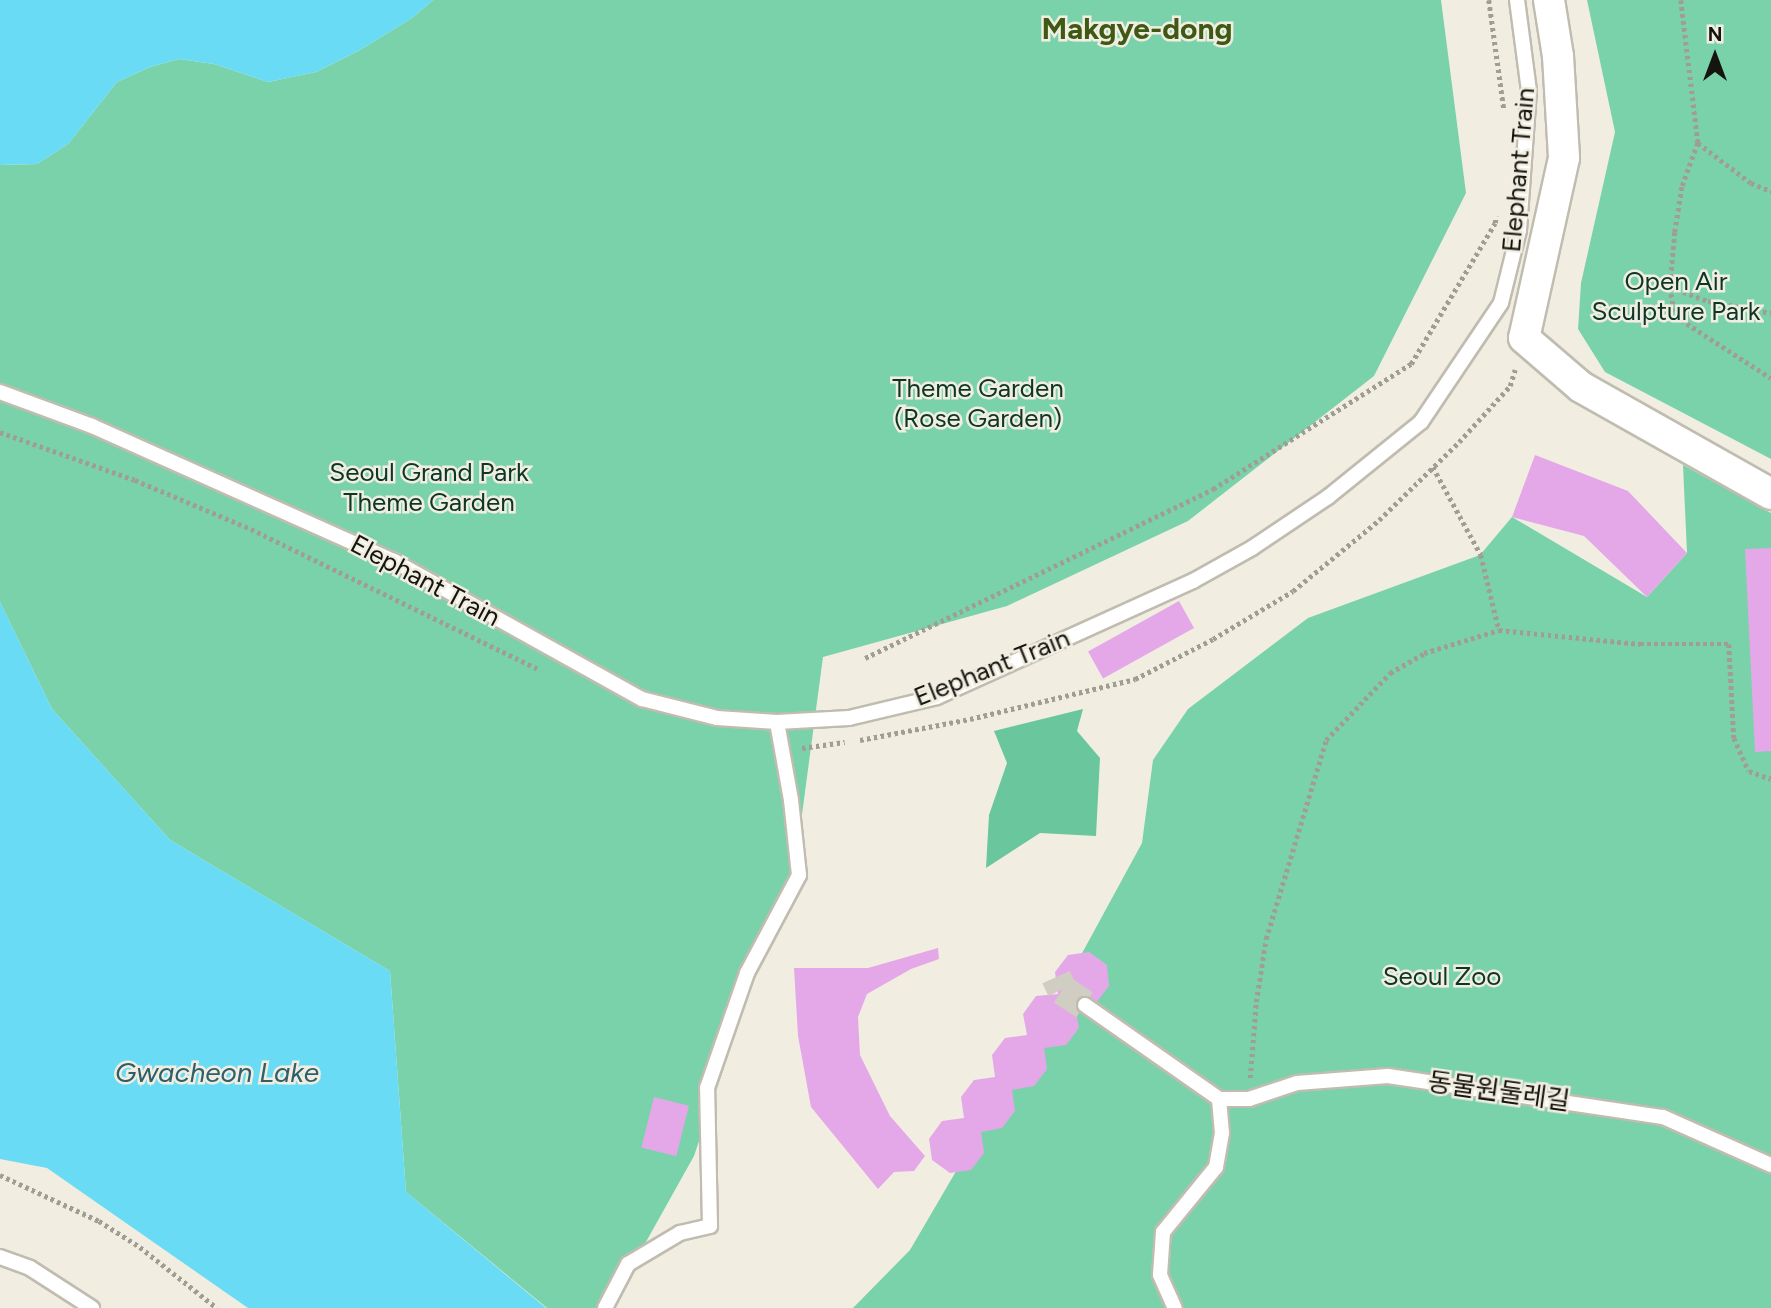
<!DOCTYPE html>
<html>
<head>
<meta charset="utf-8">
<style>
	body { margin:0 }
	#map { position:relative; width:1771px; height:1308px; overflow:hidden; background:#f1eee1; font-family:Figtree,"Noto Sans KR",sans-serif }
	div>[style] { position:absolute }
	.green>* { inset:0; background:#7ad2aa }
	.forest>* { inset:0; background:#69c69d }
	.water>* { inset:0; background:#69dbf4 }
	.building>* { inset:0; background:#e4a8e8; transform-origin:0 0 }
	.street-tunnel>* { height:30px; margin-top:-15px; transform-origin:0; background:repeating-linear-gradient(90deg,#d0cdc2 0 30px,transparent 0 45px) }
	.path>* { height:4.5px; margin-top:-2.25px; transform-origin:0; background:repeating-linear-gradient(90deg,#a09e94 0 3.5px,transparent 0 7px) }
	.roads { filter:drop-shadow(2px 0 #c0bcb0) drop-shadow(-2px 0 #c0bcb0) drop-shadow(0 2px #c0bcb0) drop-shadow(0 -2px #c0bcb0) }
	.lane>* { height:14px; margin:-7px; padding:0 7px; transform-origin:7px; border-radius:7px; background:#fff }
	.street>* { height:30px; margin:-15px; padding:0 15px; transform-origin:15px; border-radius:15px; background:#fff }
	span { translate:-50% -50%; white-space:nowrap; text-align:center; line-height:1.15; -webkit-text-stroke:5px #f1eee1; paint-order:stroke }
	.street-label { font-size:26px; color:#15140f }
	.park-label { font-size:26px; color:#0c3626 }
	.water-label { font-size:28px; color:#2f5f6b; font-style:italic }
	.quarter-label { font-size:30px; color:#3f5914; font-weight:700 }
	.north { position:absolute; left:1680px; top:21px; width:70px; height:70px; -webkit-text-stroke:5px #f1eee1; paint-order:stroke; rotate:0deg; font-size:19px; font-weight:700; line-height:28px; text-align:center; color:#15140f }
	.north::after { content:''; display:block; margin:auto; width:24px; height:32px; background:#15140f; clip-path:polygon(50% 0,100% 100%,50% 72%,0 100%) }
</style>
</head>
<body>
<div id="map">
	<div class="green">
		<div style="clip-path:polygon(433px 0,1441px 0,1466px 193px,1374px 376px,1188px 521px,1007px 606px,823px 657px,797px 852px,694px 1156px,609px 1308px,547px 1308px,406px 1192px,390px 971px,170px 840px,52px 709px,0 602px,0 165px,37px 164px,68px 144px,117px 82px,150px 67px,179px 59px,214px 64px,268px 82px,316px 72px,360px 50px,412px 18px)"></div>
		<div style="clip-path:polygon(1587px 0,1771px 0,1771px 459px,1605px 372px,1578px 329px,1581px 283px,1615px 132px)"></div>
		<div style="clip-path:polygon(1683px 465px,1771px 513px,1771px 1308px,853px 1308px,910px 1250px,1062px 990px,1142px 843px,1153px 760px,1188px 709px,1308px 618px,1480px 555px,1512px 517px,1647px 597px,1687px 553px)"></div>
	</div>
	<div class="forest">
		<div style="clip-path:polygon(1083px 709px,1077px 731px,1100px 758px,1096px 836px,1040px 833px,986px 868px,989px 815px,1007px 763px,994px 731px)"></div>
	</div>
	<div class="water">
		<div style="clip-path:polygon(0 0,433px 0,412px 18px,360px 50px,316px 72px,268px 82px,214px 64px,179px 59px,150px 67px,117px 82px,68px 144px,37px 164px,0 165px)"></div>
		<div style="clip-path:polygon(0 602px,52px 709px,170px 840px,390px 971px,406px 1192px,546px 1308px,248px 1308px,47px 1168px,0 1159px)"></div>
	</div>
	<div class="building">
		<div style="clip-path:polygon(1535px 455px,1628px 491px,1687px 553px,1647px 597px,1584px 536px,1512px 517px)"></div>
		<div style="clip-path:polygon(1771px 548px,1771px 751px,1755px 752px,1745px 549px)"></div>
		<div style="left:1179px;top:601px;width:31px;height:104px;rotate:61deg"></div>
		<div style="clip-path:polygon(938px 948px,939px 959px,911px 969px,867px 994px,858px 1017px,860px 1055px,890px 1116px,925px 1156px,914px 1171px,894px 1172px,878px 1189px,811px 1107px,798px 1036px,794px 968px,868px 968px)"></div>
		<div style="clip-path:polygon(1089px 952px,1107px 965px,1109px 986px,1096px 1003px,1075px 1006px,1079px 1028px,1066px 1045px,1044px 1048px,1047px 1069px,1034px 1086px,1012px 1090px,1015px 1111px,1002px 1128px,981px 1132px,984px 1153px,971px 1170px,950px 1173px,932px 1160px,929px 1139px,942px 1121px,964px 1118px,961px 1097px,974px 1080px,995px 1077px,992px 1055px,1005px 1038px,1027px 1035px,1023px 1014px,1036px 996px,1058px 994px,1055px 972px,1068px 955px)"></div>
		<div style="left:654px;top:1097px;width:36px;height:52px;rotate:14deg"></div>
	</div>
	<div class="street-tunnel">
		<div style="left:1056px;top:977px;width:14px;rotate:65deg"></div>
		<div style="left:1062px;top:990px;width:27px;rotate:33deg"></div>
	</div>
	<div class="path">
		<div style="left:1489px;top:0;width:111px;rotate:82.2deg"></div>
		<div style="left:1681px;top:0;width:144px;rotate:83.2deg"></div>
		<div style="left:1698px;top:143px;width:66px;rotate:37deg"></div>
		<div style="left:1751px;top:183px;width:22px;rotate:22deg"></div>
		<div style="left:1698px;top:143px;width:47px;rotate:110deg"></div>
		<div style="left:1682px;top:187px;width:46px;rotate:98.8deg"></div>
		<div style="left:1675px;top:232px;width:55px;rotate:95.2deg"></div>
		<div style="left:1670px;top:287px;width:29px;rotate:80deg"></div>
		<div style="left:1675px;top:316px;width:114px;rotate:32.9deg"></div>
		<div style="left:1670px;top:287px;width:40px;rotate:20.2deg"></div>
		<div style="left:1708px;top:301px;width:64px;rotate:10.8deg"></div>
		<div style="left:0;top:432px;width:143px;rotate:19.6deg"></div>
		<div style="left:135px;top:480px;width:126px;rotate:22.9deg"></div>
		<div style="left:251px;top:529px;width:319px;rotate:26deg"></div>
		<div style="left:1433px;top:467px;width:100px;rotate:61.4deg"></div>
		<div style="left:1481px;top:555px;width:77px;rotate:76.5deg"></div>
		<div style="left:865px;top:658px;width:387px;rotate:-25.9deg"></div>
		<div style="left:1213px;top:489px;width:234px;rotate:-32.3deg"></div>
		<div style="left:1411px;top:364px;width:164px;rotate:-59.2deg"></div>
		<div style="left:1495px;top:223px;width:7px;rotate:-82deg"></div>
		<div style="left:860px;top:740px;width:112px;rotate:-10.8deg"></div>
		<div style="left:970px;top:719px;width:170px;rotate:-13.6deg"></div>
		<div style="left:1135px;top:679px;width:88px;rotate:-27.1deg"></div>
		<div style="left:1213px;top:639px;width:93px;rotate:-31deg"></div>
		<div style="left:1293px;top:591px;width:112px;rotate:-39.5deg"></div>
		<div style="left:1379px;top:520px;width:112px;rotate:-44.3deg"></div>
		<div style="left:1459px;top:442px;width:76px;rotate:-47.7deg"></div>
		<div style="left:1510px;top:386px;width:17px;rotate:-73deg"></div>
		<div style="left:802px;top:748px;width:43px;rotate:-7.9deg"></div>
		<div style="left:1250px;top:1078px;width:76px;rotate:-85.5deg"></div>
		<div style="left:1256px;top:1002px;width:64px;rotate:-81deg"></div>
		<div style="left:1266px;top:939px;width:208px;rotate:-73.2deg"></div>
		<div style="left:1326px;top:740px;width:93px;rotate:-46.3deg"></div>
		<div style="left:1390px;top:673px;width:39px;rotate:-30deg"></div>
		<div style="left:1424px;top:653px;width:78px;rotate:-17deg"></div>
		<div style="left:1499px;top:630px;width:142px;rotate:5.7deg"></div>
		<div style="left:1640px;top:644px;width:89px"></div>
		<div style="left:1729px;top:644px;width:94px;rotate:87deg"></div>
		<div style="left:1734px;top:738px;width:36px;rotate:66deg"></div>
		<div style="left:1749px;top:771px;width:23px;rotate:20deg"></div>
		<div style="left:0;top:1175px;width:109px;rotate:24.9deg"></div>
		<div style="left:99px;top:1221px;width:49px;rotate:32.4deg"></div>
		<div style="left:140px;top:1247px;width:98px;rotate:38.4deg"></div>
	</div>
	<div class="roads">
		<div class="lane">
			<div style="left:0;top:392px;width:98px;rotate:20.3deg"></div>
			<div style="left:92px;top:426px;width:331px;rotate:24.1deg"></div>
			<div style="left:394px;top:561px;width:284px;rotate:29.1deg"></div>
			<div style="left:642px;top:699px;width:77px;rotate:14.2deg"></div>
			<div style="left:717px;top:718px;width:60px;rotate:3.8deg"></div>
			<div style="left:777px;top:722px;width:72px;rotate:-3.2deg"></div>
			<div style="left:849px;top:718px;width:90px;rotate:-13.4deg"></div>
			<div style="left:937px;top:697px;width:281px;rotate:-24.4deg"></div>
			<div style="left:1193px;top:581px;width:68px;rotate:-29.2deg"></div>
			<div style="left:1252px;top:548px;width:92px;rotate:-33.9deg"></div>
			<div style="left:1328px;top:497px;width:119px;rotate:-38.9deg"></div>
			<div style="left:1421px;top:422px;width:143px;rotate:-56.1deg"></div>
			<div style="left:1501px;top:303px;width:75px;rotate:-76.1deg"></div>
			<div style="left:1519px;top:230px;width:139px;rotate:-85.9deg"></div>
			<div style="left:1529px;top:91px;width:92px;rotate:-97.5deg"></div>
			<div style="left:1085px;top:1005px;width:164px;rotate:35deg"></div>
			<div style="left:1219px;top:1099px;width:34px;rotate:85deg"></div>
			<div style="left:1222px;top:1133px;width:35px;rotate:100deg"></div>
			<div style="left:1216px;top:1167px;width:84px;rotate:129.2deg"></div>
			<div style="left:1163px;top:1232px;width:43px;rotate:94deg"></div>
			<div style="left:1160px;top:1275px;width:36px;rotate:66deg"></div>
			<div style="left:1219px;top:1099px;width:30px"></div>
			<div style="left:1249px;top:1099px;width:51px;rotate:-18.4deg"></div>
			<div style="left:1297px;top:1083px;width:91px;rotate:-4.4deg"></div>
			<div style="left:1388px;top:1076px;width:278px;rotate:8.5deg"></div>
			<div style="left:1663px;top:1117px;width:118px;rotate:24deg"></div>
			<div style="left:0;top:1257px;width:32px;rotate:20deg"></div>
			<div style="left:30px;top:1268px;width:74px;rotate:32.8deg"></div>
			<div style="left:605px;top:1308px;width:50px;rotate:-62.4deg"></div>
			<div style="left:628px;top:1264px;width:61px;rotate:-30.8deg"></div>
			<div style="left:680px;top:1233px;width:31px;rotate:-13deg"></div>
			<div style="left:710px;top:1226px;width:138px;rotate:-91.2deg"></div>
			<div style="left:707px;top:1088px;width:122px;rotate:-70.8deg"></div>
			<div style="left:747px;top:973px;width:111px;rotate:-62deg"></div>
			<div style="left:799px;top:875px;width:75px;rotate:-96.1deg"></div>
			<div style="left:791px;top:800px;width:79px;rotate:-100.2deg"></div>
		</div>
		<div class="street">
			<div style="left:1549px;top:0;width:57px;rotate:80.9deg"></div>
			<div style="left:1558px;top:56px;width:102px;rotate:86.6deg"></div>
			<div style="left:1564px;top:158px;width:184px;rotate:102.5deg"></div>
			<div style="left:1524px;top:338px;width:75px;rotate:40.7deg"></div>
			<div style="left:1581px;top:387px;width:218px;rotate:29.4deg"></div>
		</div>
	</div>
	<div class="street-label">
		<span style="left:1519px;top:170px;rotate:-85deg">Elephant Train</span>
		<span style="left:425px;top:581px;rotate:28deg">Elephant Train</span>
		<span style="left:992px;top:668px;rotate:-22deg">Elephant Train</span>
		<span style="left:1499px;top:1092px;rotate:8deg">동물원둘레길</span>
	</div>
	<div class="park-label">
		<span style="left:1676px;top:297px">Open Air<br>Sculpture Park</span>
		<span style="left:978px;top:404px">Theme Garden<br>(Rose Garden)</span>
		<span style="left:429px;top:488px">Seoul Grand Park<br>Theme Garden</span>
		<span style="left:1442px;top:977px">Seoul Zoo</span>
	</div>
	<div class="water-label">
		<span style="left:217px;top:1072px">Gwacheon Lake</span>
	</div>
	<div class="quarter-label">
		<span style="left:1137px;top:29px">Makgye-dong</span>
	</div>
	<div class="north">N</div>
</div>
</body>
</html>
